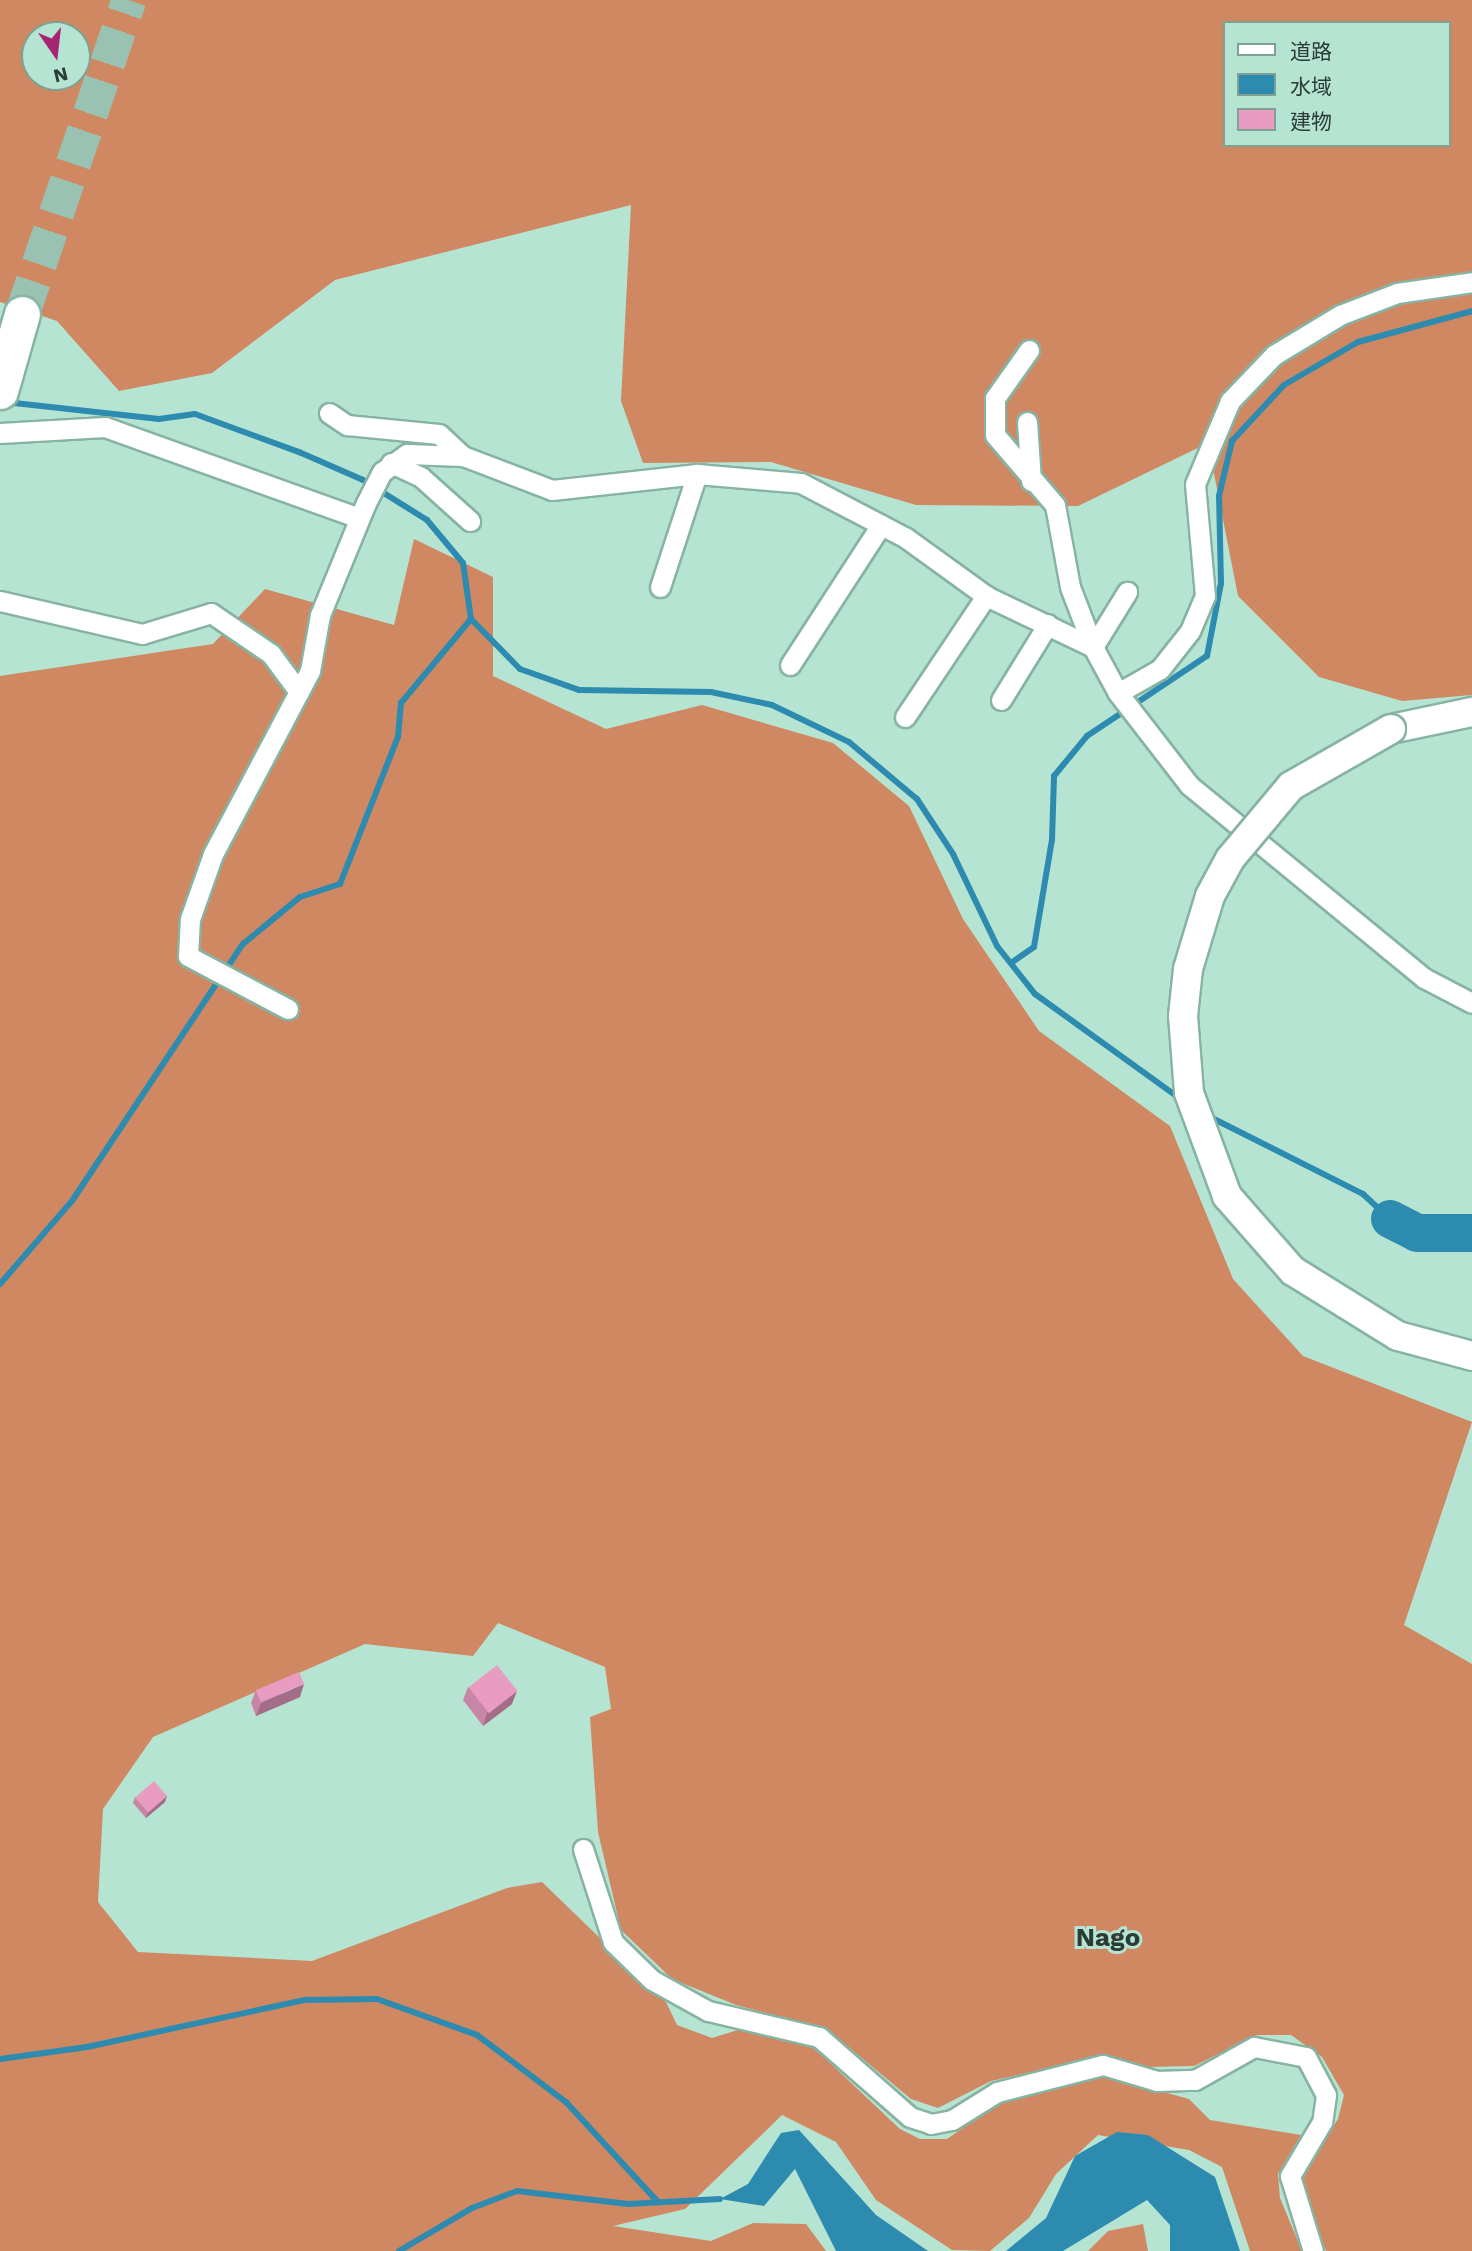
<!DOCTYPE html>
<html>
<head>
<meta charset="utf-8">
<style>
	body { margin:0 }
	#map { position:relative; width:1472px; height:2251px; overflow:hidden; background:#b6e4d2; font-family:"Work Sans","Noto Sans JP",sans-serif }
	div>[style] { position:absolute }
	.forest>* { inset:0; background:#cf8861 }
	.water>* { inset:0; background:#2d8bb0 }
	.stream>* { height:6px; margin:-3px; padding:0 3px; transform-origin:3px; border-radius:3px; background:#2d8bb0 }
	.river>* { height:38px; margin:-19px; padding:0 19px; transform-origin:19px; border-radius:19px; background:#2d8bb0 }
	.highway-tunnel>* { height:35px; margin-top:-17.5px; transform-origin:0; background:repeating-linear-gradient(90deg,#9ac2b3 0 35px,transparent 0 53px) }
	.roads { filter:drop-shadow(2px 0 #87b3a2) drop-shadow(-2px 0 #87b3a2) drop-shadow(0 2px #87b3a2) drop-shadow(0 -2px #87b3a2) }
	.street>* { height:19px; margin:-9.5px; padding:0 9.5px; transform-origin:9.5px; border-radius:9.5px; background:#fff }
	.secondary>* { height:28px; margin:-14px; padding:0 14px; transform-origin:14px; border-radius:14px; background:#fff }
	.highway>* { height:35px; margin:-17.5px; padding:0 17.5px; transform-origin:17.5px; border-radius:17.5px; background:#fff }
	.bridges { filter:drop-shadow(2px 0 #87b3a2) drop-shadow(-2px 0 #87b3a2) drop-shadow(0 2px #87b3a2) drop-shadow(0 -2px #87b3a2) }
	.secondary-bridge>* { height:28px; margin:-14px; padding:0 14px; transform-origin:14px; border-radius:14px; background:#fff }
	.wall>* { inset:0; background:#c886a6 }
	.shaded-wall>* { inset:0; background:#a36d87 }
	.building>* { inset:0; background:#e99cc1; transform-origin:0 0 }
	span { translate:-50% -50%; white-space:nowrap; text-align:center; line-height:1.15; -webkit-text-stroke:6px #b6e4d2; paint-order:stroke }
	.quarter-label { font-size:26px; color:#2a3c35; font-weight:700 }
	.legend { position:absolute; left:1223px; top:21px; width:228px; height:126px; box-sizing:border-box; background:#b6e4d2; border:2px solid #7ea193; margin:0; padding:9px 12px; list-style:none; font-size:21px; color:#2a3c35 }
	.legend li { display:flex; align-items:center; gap:14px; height:35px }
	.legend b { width:35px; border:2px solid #7ea193 }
	.north { position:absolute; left:21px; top:21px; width:70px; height:70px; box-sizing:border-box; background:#b6e4d2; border:2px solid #7ea193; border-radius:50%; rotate:166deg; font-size:19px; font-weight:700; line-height:28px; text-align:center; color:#2a3c35 }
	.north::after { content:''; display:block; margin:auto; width:24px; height:32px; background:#a62472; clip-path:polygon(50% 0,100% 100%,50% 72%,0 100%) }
</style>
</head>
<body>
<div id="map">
	<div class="forest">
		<div style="clip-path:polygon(evenodd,0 0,1472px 0,1472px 695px,1402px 701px,1319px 677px,1238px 596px,1208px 443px,1078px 506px,916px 505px,771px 462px,643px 463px,621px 401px,631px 205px,335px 280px,212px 373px,119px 391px,57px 321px,0 302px,0 0,1225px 23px,1449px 23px,1449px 145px,1225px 145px,1225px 23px,0 0,35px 35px,77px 35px,77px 77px,35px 77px,35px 35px)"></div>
		<div style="clip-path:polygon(414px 539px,493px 577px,493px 676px,606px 729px,702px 705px,833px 743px,909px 806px,963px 919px,1039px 1031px,1170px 1126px,1233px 1279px,1303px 1356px,1472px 1422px,1404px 1625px,1472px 1664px,1472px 2251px,1326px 2251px,1297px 2180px,1338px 2119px,1344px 2095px,1322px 2057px,1291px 2035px,1257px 2035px,1194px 2066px,1147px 2067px,1107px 2055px,991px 2081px,938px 2108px,911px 2099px,827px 2029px,736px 2005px,672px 1979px,621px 1930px,598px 1832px,590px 1717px,611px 1709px,605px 1667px,498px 1623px,473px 1656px,365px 1644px,153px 1737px,103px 1809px,98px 1902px,138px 1952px,312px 1961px,507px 1888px,542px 1882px,666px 2002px,677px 2025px,712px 2038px,741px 2029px,813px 2047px,900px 2129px,920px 2139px,947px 2139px,1003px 2100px,1102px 2075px,1189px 2099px,1210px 2120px,1301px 2135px,1278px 2174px,1280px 2198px,1302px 2251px,1250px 2251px,1222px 2167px,1189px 2150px,1098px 2135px,1056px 2174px,1029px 2218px,990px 2251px,952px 2250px,876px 2200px,836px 2142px,782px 2115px,685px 2209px,613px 2226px,711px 2241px,753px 2223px,806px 2224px,826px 2251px,0 2251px,0 676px,213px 644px,265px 589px,394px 625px)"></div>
		<div style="clip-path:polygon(1143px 2224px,1148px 2251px,1088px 2251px,1108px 2231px)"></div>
	</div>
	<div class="water">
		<div style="clip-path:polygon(799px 2130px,876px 2215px,928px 2251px,836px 2251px,795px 2169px,764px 2206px,720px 2199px,748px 2184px,781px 2133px)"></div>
		<div style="clip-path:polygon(1117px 2132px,1148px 2135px,1215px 2177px,1240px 2251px,1170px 2251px,1170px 2225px,1147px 2200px,1063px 2251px,1006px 2251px,1046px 2218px,1075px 2156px)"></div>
	</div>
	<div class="stream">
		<div style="left:5px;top:402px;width:155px;rotate:6.3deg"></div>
		<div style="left:159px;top:419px;width:36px;rotate:-8deg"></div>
		<div style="left:195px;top:414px;width:111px;rotate:20.1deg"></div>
		<div style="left:299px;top:452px;width:70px;rotate:23.6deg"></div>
		<div style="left:363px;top:480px;width:75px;rotate:32deg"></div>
		<div style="left:427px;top:520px;width:56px;rotate:50.1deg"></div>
		<div style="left:463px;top:563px;width:57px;rotate:81.9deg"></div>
		<div style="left:471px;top:619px;width:70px;rotate:45.6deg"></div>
		<div style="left:520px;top:669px;width:63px;rotate:19.6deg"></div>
		<div style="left:579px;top:690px;width:132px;rotate:0.9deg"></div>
		<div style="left:711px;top:692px;width:62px;rotate:12deg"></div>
		<div style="left:772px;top:705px;width:85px;rotate:25.7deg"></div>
		<div style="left:849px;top:742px;width:89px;rotate:40deg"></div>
		<div style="left:917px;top:799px;width:66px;rotate:56.8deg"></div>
		<div style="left:953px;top:854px;width:102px;rotate:64.4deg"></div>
		<div style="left:997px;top:946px;width:61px;rotate:51.6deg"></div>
		<div style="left:1035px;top:994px;width:181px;rotate:35.8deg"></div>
		<div style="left:1011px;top:963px;width:28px;rotate:-35deg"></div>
		<div style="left:1034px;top:947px;width:109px;rotate:-80.5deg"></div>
		<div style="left:1052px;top:840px;width:64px;rotate:-88.2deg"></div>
		<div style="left:1054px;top:776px;width:52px;rotate:-50.5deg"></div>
		<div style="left:1087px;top:736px;width:144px;rotate:-33.7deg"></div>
		<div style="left:1207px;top:656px;width:74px;rotate:-79.1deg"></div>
		<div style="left:1221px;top:583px;width:87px;rotate:-91.3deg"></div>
		<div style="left:1219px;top:496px;width:57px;rotate:-76.7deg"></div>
		<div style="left:1232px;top:441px;width:76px;rotate:-47.1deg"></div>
		<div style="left:1284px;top:385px;width:86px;rotate:-30.2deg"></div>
		<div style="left:1358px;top:342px;width:118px;rotate:-15.2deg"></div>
		<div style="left:1206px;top:1115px;width:176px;rotate:26.7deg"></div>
		<div style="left:1363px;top:1194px;width:37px;rotate:43deg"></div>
		<div style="left:0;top:1284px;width:110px;rotate:-49.1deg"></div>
		<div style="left:72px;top:1201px;width:309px;rotate:-56.4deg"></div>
		<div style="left:243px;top:944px;width:74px;rotate:-39.5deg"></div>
		<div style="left:300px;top:897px;width:42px;rotate:-18deg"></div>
		<div style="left:340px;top:884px;width:158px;rotate:-68.5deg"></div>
		<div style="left:398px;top:737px;width:34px;rotate:-85deg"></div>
		<div style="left:401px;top:703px;width:109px;rotate:-50.2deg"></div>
		<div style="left:0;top:2059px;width:88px;rotate:-7.9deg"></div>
		<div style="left:87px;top:2047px;width:223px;rotate:-12.2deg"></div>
		<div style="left:305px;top:2000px;width:72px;rotate:-0.8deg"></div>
		<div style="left:377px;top:1999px;width:106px;rotate:19.8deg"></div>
		<div style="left:477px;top:2035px;width:111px;rotate:37deg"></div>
		<div style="left:566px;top:2102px;width:136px;rotate:47.4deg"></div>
		<div style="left:399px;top:2251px;width:85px;rotate:-30.5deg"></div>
		<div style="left:472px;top:2208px;width:48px;rotate:-20.7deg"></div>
		<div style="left:517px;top:2191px;width:112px;rotate:6.7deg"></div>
		<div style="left:628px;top:2204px;width:92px;rotate:-3.1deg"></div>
	</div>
	<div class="river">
		<div style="left:1390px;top:1219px;width:30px;rotate:27deg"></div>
		<div style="left:1417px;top:1233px;width:55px"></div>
	</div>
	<div class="highway-tunnel">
		<div style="left:22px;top:314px;width:332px;rotate:-71.2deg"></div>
	</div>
	<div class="roads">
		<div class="street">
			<div style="left:1029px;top:350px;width:59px;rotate:125.3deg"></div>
			<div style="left:995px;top:398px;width:37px;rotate:90deg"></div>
			<div style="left:995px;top:435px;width:92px;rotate:49.4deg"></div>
			<div style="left:1055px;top:505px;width:83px;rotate:79.6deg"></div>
			<div style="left:1070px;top:587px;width:64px;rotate:69deg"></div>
			<div style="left:329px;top:413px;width:22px;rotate:34deg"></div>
			<div style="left:347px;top:425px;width:92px;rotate:5.6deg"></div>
			<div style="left:439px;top:434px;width:33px;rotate:43deg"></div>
			<div style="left:1027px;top:422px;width:59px;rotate:86.1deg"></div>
			<div style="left:0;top:433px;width:105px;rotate:-3.3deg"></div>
			<div style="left:105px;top:427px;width:270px;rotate:19.7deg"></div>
			<div style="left:391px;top:463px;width:33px;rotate:25deg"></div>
			<div style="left:421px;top:477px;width:66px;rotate:41.9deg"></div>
			<div style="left:660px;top:587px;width:119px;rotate:-71.9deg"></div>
			<div style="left:0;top:601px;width:146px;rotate:13.1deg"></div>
			<div style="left:142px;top:634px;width:72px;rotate:-16.9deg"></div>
			<div style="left:211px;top:613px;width:73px;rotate:34.3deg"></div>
			<div style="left:271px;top:654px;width:47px;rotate:53.6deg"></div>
			<div style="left:1093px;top:647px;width:65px;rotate:-58.3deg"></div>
			<div style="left:790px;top:665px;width:167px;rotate:-57deg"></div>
			<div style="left:1118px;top:693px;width:48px;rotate:-29.7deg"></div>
			<div style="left:1160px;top:669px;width:48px;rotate:-51.7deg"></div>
			<div style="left:1190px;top:631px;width:38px;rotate:-67deg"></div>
			<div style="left:1205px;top:596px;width:112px;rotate:-95.1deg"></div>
			<div style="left:1195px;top:484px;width:90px;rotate:-67.1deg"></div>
			<div style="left:1230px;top:401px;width:64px;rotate:-46.3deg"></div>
			<div style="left:1274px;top:355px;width:77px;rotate:-31.2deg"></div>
			<div style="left:1340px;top:315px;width:61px;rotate:-21.1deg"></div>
			<div style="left:1397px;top:293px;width:76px;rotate:-8.3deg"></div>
			<div style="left:1001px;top:700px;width:89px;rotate:-58.3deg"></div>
			<div style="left:905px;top:717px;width:146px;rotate:-56.2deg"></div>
			<div style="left:288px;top:1009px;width:113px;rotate:-152.1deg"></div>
			<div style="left:188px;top:956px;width:37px;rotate:-87deg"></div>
			<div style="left:190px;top:919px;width:69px;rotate:-70.5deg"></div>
			<div style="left:213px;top:854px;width:207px;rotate:-62.1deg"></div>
			<div style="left:310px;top:671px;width:57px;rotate:-79.9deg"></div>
			<div style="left:320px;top:615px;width:121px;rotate:-67.7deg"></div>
			<div style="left:366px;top:503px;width:35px;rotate:-63deg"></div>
			<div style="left:382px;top:472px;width:31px;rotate:-36deg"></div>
			<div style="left:407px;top:454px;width:56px;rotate:2deg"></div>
			<div style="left:463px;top:456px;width:95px;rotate:20.9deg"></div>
			<div style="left:552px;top:490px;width:146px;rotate:-6.3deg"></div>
			<div style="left:697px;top:474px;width:104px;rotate:4.9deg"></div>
			<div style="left:801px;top:483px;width:119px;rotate:27.6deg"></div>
			<div style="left:906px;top:538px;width:99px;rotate:35.9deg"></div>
			<div style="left:986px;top:596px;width:119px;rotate:25.5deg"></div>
			<div style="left:1093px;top:647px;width:52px;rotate:61.5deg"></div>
			<div style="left:1118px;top:693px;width:116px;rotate:52.3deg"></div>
			<div style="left:1189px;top:785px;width:304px;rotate:39.4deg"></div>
			<div style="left:1424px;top:978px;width:54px;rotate:27.5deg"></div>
			<div style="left:583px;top:1849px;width:98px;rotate:72.1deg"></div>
			<div style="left:613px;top:1942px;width:54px;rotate:44.3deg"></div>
			<div style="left:652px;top:1980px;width:64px;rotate:29deg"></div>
			<div style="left:708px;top:2011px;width:114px;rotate:13.2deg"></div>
			<div style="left:819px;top:2037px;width:121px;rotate:41.3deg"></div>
			<div style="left:910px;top:2117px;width:22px;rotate:18deg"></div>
			<div style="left:931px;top:2124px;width:21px;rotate:-11deg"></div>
			<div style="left:952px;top:2120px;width:53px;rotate:-31.9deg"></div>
			<div style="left:997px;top:2092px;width:109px;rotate:-14.3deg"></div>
			<div style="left:1103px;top:2065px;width:56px;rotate:16.5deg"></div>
			<div style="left:1157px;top:2081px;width:38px;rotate:-2deg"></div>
			<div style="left:1195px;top:2080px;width:68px;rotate:-29.2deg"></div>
			<div style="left:1254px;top:2047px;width:53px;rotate:10.9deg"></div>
			<div style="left:1306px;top:2057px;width:43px;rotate:62.2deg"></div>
			<div style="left:1326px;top:2095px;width:27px;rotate:98deg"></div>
			<div style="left:1322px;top:2122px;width:63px;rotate:120.7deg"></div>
			<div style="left:1290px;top:2176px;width:78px;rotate:73deg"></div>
		</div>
		<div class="secondary">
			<div style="left:1391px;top:729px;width:83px;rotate:-11.9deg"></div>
		</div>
		<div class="highway">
			<div style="left:0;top:391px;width:80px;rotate:-74.1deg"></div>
		</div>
	</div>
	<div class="bridges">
		<div class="secondary-bridge">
			<div style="left:1391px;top:729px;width:115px;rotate:150.3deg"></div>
			<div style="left:1291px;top:786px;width:95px;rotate:129.9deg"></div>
			<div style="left:1230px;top:859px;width:42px;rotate:118.4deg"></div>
			<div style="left:1210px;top:896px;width:76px;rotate:106.8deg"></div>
			<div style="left:1188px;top:969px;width:47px;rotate:96.1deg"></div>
			<div style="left:1183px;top:1016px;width:77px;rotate:85.5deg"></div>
			<div style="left:1189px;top:1093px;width:110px;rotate:69.7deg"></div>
			<div style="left:1227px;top:1196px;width:100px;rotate:48.7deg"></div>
			<div style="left:1293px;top:1271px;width:123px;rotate:31.8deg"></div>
			<div style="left:1398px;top:1336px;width:77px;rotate:15.1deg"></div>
		</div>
	</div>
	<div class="wall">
		<div style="clip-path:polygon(468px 1687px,512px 1704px,483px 1726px,463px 1700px)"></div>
		<div style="clip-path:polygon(256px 1690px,300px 1697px,256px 1716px,251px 1703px)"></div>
		<div style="clip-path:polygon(167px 1796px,165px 1802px,146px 1818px,133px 1803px,135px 1797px)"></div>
	</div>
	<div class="shaded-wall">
		<div style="clip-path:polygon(304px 1684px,300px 1697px,256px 1716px,261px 1703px)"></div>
		<div style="clip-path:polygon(517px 1691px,512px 1704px,483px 1726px,487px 1713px)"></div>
		<div style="clip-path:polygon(167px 1796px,165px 1802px,146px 1818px,148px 1812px)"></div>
	</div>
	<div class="building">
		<div style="left:497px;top:1665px;width:33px;height:36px;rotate:52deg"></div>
		<div style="left:299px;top:1672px;width:13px;height:47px;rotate:67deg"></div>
		<div style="left:154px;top:1781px;width:20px;height:25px;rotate:49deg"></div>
	</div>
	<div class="quarter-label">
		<span style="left:1108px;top:1938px">Nago</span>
	</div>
	<ul class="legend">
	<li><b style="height:9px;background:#fff"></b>道路</li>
	<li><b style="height:19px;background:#2d8bb0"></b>水域</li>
	<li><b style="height:19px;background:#e99cc1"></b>建物</li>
	</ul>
	<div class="north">N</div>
</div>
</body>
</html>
